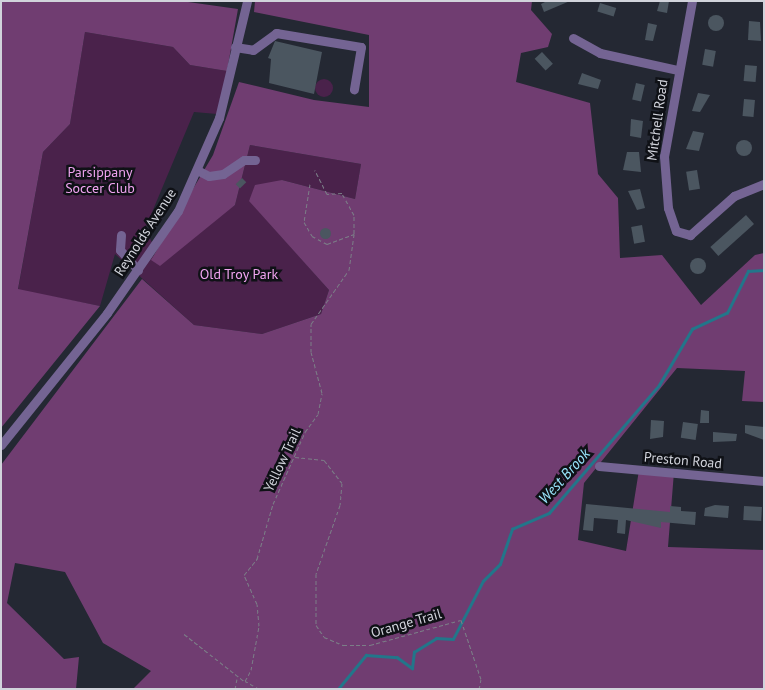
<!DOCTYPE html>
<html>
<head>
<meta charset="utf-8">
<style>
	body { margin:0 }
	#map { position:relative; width:765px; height:690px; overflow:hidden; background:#242833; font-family:"PT Sans",sans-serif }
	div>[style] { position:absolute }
	.green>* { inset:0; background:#4a224b }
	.round { border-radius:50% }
	.forest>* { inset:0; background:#703d71 }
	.stream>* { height:2.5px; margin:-1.25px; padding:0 1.25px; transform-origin:1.25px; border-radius:1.25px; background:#22768a }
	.building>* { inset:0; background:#4b5660; transform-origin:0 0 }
	.path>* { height:1px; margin-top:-0.5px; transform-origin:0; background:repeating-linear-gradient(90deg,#7b7e87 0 4px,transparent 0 6.5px) }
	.minor>* { height:9px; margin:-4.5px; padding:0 4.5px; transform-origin:4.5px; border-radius:4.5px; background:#746493 }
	span { translate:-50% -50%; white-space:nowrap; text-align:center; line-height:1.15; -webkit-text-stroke:5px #0f1116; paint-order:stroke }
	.street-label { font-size:14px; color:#d1d3db }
	.park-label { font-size:14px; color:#f1a4f1 }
	.water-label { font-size:15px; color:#98e4fa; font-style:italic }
	.frame { position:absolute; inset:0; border:2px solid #d1d3db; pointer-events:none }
</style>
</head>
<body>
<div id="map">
	<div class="green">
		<div style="clip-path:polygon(85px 32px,173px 47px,190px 65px,227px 71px,217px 114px,194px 112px,145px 229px,155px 248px,152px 260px,235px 205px,250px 145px,361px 164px,355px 199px,282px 180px,249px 200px,329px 290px,321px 314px,262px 334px,194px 325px,115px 254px,100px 306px,18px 290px,43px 152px,70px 124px)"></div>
		<div class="round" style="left:315px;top:79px;width:18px;height:18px"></div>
	</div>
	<div class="forest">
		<div style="clip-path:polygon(1px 1px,181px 1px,238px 9px,227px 71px,190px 65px,173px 47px,85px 32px,70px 124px,43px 152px,18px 289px,100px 306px,1px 428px)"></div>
		<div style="clip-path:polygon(255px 1px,532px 1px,531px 10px,552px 34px,548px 47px,521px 53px,516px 82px,590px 103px,598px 174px,618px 198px,620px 258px,662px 255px,701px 305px,755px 255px,764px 253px,764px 402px,742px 401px,745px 371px,677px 368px,584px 483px,578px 540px,626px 551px,639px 470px,674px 472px,668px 547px,764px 550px,764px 689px,133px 689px,151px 671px,103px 643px,65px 572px,15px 563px,7px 603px,64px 659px,79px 657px,76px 689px,1px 689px,1px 465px,142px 279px,194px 325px,262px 334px,321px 314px,329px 290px,249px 201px,255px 185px,282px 180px,355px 199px,361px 164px,250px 145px,235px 205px,160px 266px,151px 260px,213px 155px,239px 82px,314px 100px,369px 107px,369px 35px,254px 12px)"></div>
	</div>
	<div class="stream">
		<div style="left:338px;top:689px;width:44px;rotate:-50.5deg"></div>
		<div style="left:366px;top:655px;width:31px;rotate:4deg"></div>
		<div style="left:397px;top:657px;width:19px;rotate:36deg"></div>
		<div style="left:412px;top:668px;width:16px;rotate:-83deg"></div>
		<div style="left:414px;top:652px;width:26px;rotate:-32deg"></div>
		<div style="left:436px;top:638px;width:17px;rotate:3deg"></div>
		<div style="left:453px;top:639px;width:65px;rotate:-62.7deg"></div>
		<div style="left:483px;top:581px;width:24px;rotate:-45deg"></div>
		<div style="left:500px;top:564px;width:37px;rotate:-71deg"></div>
		<div style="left:512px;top:529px;width:40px;rotate:-23.4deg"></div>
		<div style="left:549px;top:513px;width:169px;rotate:-49.3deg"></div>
		<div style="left:659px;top:385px;width:65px;rotate:-59.5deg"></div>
		<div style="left:692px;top:329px;width:38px;rotate:-25deg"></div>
		<div style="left:727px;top:313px;width:47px;rotate:-63.4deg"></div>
		<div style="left:748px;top:271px;width:16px;rotate:-4deg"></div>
	</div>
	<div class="building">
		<div style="clip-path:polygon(547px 1px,570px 1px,544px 12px,541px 4px)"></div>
		<div style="clip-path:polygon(660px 1px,669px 1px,667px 13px,657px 11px)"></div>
		<div style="left:600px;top:3px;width:17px;height:9px;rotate:17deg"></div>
		<div class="round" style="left:708px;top:15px;width:16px;height:16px"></div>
		<div style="clip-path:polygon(749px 21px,760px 22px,761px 41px,748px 40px)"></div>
		<div style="clip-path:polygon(648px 23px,657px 25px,653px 41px,645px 40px)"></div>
		<div style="clip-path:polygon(275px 41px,322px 52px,314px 94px,269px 83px,271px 59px,268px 58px)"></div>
		<div style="left:705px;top:49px;width:11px;height:16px;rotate:10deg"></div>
		<div style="left:542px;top:52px;width:16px;height:10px;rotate:47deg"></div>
		<div style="left:745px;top:65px;width:12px;height:16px;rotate:5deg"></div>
		<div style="clip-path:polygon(582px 73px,601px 80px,598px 89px,578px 84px)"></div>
		<div style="left:636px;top:83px;width:9px;height:17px;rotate:13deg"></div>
		<div style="clip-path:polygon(698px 93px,710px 95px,700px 112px,692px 111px)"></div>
		<div style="left:744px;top:99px;width:11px;height:17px;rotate:5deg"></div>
		<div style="clip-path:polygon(631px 119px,643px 121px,641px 138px,630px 136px)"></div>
		<div style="clip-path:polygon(693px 131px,704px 133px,699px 151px,686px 149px)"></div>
		<div class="round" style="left:736px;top:140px;width:16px;height:16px"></div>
		<div style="clip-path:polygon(627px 152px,639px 152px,641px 172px,623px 170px)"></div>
		<div style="left:697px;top:170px;width:19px;height:11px;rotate:81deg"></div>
		<div style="left:242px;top:178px;width:6px;height:9px;rotate:45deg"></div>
		<div style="clip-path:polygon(640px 189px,645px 208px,637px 210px,628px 191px)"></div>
		<div style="left:746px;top:215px;width:12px;height:48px;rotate:48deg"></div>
		<div style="left:642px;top:225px;width:17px;height:11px;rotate:80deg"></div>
		<div class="round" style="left:319.5px;top:227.5px;width:11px;height:11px"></div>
		<div class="round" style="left:690px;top:258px;width:16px;height:16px"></div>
		<div style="clip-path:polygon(701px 410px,709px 411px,709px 423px,700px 423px)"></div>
		<div style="clip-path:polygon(651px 420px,664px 421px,663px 437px,650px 439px)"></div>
		<div style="left:683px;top:422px;width:15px;height:16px;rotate:8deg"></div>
		<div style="clip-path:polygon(745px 425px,764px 427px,764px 440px,745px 433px)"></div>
		<div style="clip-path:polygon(713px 432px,737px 434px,736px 441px,713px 442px)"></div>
		<div style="clip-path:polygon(586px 504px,670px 512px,670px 506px,681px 507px,681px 511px,696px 512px,695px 525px,661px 522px,661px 528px,626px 520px,625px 534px,617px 533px,618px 520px,594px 518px,593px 531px,583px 530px)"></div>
		<div style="clip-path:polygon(715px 505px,729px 506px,728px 518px,704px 516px,705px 508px)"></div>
		<div style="left:744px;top:506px;width:18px;height:14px;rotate:3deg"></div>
	</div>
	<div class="path">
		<div style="left:310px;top:184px;width:38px;rotate:99deg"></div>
		<div style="left:304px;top:222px;width:16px;rotate:60deg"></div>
		<div style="left:312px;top:236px;width:17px;rotate:28deg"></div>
		<div style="left:327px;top:244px;width:29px;rotate:-20deg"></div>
		<div style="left:295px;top:457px;width:29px;rotate:6deg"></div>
		<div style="left:324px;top:460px;width:29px;rotate:52deg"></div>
		<div style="left:342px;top:483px;width:22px;rotate:95deg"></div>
		<div style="left:340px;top:505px;width:73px;rotate:109.2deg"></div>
		<div style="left:316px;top:574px;width:51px;rotate:90deg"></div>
		<div style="left:316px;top:625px;width:14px;rotate:56deg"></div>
		<div style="left:324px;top:637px;width:21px;rotate:23deg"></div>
		<div style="left:343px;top:645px;width:27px"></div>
		<div style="left:370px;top:645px;width:94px;rotate:-15.4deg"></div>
		<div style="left:461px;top:620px;width:62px;rotate:71.3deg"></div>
		<div style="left:481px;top:679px;width:10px;rotate:101deg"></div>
		<div style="left:184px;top:634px;width:76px;rotate:38.1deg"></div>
		<div style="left:235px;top:689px;width:10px;rotate:-79deg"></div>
		<div style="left:259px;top:689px;width:16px;rotate:-150deg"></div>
		<div style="left:245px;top:681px;width:13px;rotate:-61deg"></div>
		<div style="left:251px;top:670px;width:45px;rotate:-79.7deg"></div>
		<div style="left:259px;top:626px;width:22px;rotate:-95deg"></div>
		<div style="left:257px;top:604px;width:32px;rotate:-114deg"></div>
		<div style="left:244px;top:575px;width:21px;rotate:-51deg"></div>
		<div style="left:257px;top:559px;width:57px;rotate:-73.8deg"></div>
		<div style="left:273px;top:504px;width:79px;rotate:-66deg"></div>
		<div style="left:305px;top:432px;width:22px;rotate:-54deg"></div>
		<div style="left:318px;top:414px;width:21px;rotate:-79deg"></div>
		<div style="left:322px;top:393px;width:42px;rotate:-105deg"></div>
		<div style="left:311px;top:352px;width:28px;rotate:-90deg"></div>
		<div style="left:311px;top:324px;width:66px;rotate:-54.9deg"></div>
		<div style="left:349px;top:270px;width:36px;rotate:-82deg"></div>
		<div style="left:354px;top:234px;width:19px;rotate:-90deg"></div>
		<div style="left:354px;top:215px;width:25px;rotate:-119deg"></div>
		<div style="left:342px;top:193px;width:15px;rotate:176deg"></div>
		<div style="left:327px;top:194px;width:27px;rotate:-117deg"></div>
	</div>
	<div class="minor">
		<div style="left:692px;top:1px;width:158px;rotate:100.2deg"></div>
		<div style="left:664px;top:156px;width:52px;rotate:85.6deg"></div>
		<div style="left:668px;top:208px;width:24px;rotate:71deg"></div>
		<div style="left:676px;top:231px;width:15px;rotate:16deg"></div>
		<div style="left:690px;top:235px;width:59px;rotate:-41.6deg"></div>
		<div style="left:734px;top:196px;width:32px;rotate:-22deg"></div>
		<div style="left:573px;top:38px;width:31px;rotate:29deg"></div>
		<div style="left:600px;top:53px;width:80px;rotate:12.3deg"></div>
		<div style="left:235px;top:47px;width:18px;rotate:9deg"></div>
		<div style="left:253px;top:50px;width:29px;rotate:-36deg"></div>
		<div style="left:276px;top:33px;width:86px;rotate:9.4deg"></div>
		<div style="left:361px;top:47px;width:43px;rotate:99.5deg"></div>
		<div style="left:197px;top:170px;width:13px;rotate:27deg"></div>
		<div style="left:209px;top:176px;width:14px;rotate:-8deg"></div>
		<div style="left:223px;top:174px;width:25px;rotate:-34deg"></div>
		<div style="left:244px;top:160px;width:11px"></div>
		<div style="left:121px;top:235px;width:15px;rotate:94deg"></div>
		<div style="left:120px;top:250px;width:27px;rotate:48deg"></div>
		<div style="left:1px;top:445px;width:169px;rotate:-51.2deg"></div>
		<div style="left:107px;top:313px;width:124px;rotate:-55.2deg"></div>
		<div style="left:178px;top:211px;width:102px;rotate:-66.2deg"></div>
		<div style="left:219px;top:118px;width:120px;rotate:-76.5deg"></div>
		<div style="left:599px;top:466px;width:166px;rotate:5.2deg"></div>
	</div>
	<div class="street-label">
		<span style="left:657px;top:120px;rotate:-82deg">Mitchell Road</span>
		<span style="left:145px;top:232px;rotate:-57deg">Reynolds Avenue</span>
		<span style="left:282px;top:460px;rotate:-65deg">Yellow Trail</span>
		<span style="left:683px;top:460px;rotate:5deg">Preston Road</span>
		<span style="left:406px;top:623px;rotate:-16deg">Orange Trail</span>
	</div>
	<div class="park-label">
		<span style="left:100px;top:180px">Parsippany<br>Soccer Club</span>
		<span style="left:239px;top:274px">Old Troy Park</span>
	</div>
	<div class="water-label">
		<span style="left:564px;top:476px;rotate:-48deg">West Brook</span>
	</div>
	<div class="frame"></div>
</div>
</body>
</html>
